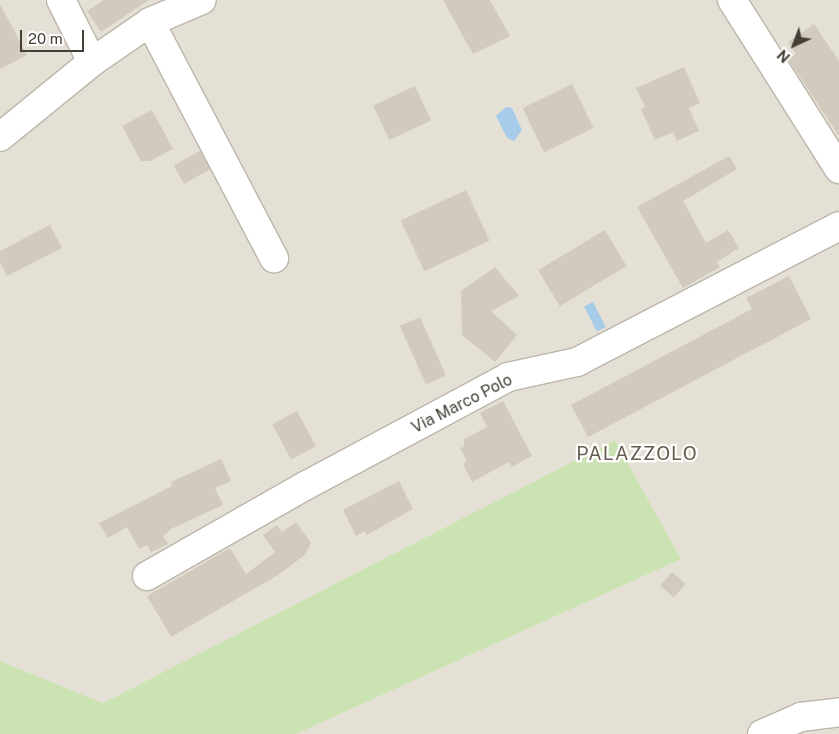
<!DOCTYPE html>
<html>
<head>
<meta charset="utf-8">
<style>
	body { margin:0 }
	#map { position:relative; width:839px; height:734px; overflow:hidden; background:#f1eee6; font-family:"Public Sans",sans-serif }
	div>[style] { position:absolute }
	.residential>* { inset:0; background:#e5e0d5 }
	.green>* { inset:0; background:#cbe3b2 }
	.water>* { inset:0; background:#a7ccea; transform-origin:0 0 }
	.building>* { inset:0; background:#d2cabd; transform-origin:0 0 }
	.roads { filter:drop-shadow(1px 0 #bcb6aa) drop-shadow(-1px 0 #bcb6aa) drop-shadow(0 1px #bcb6aa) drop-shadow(0 -1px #bcb6aa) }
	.minor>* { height:28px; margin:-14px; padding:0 14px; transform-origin:14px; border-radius:14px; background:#fff }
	span { translate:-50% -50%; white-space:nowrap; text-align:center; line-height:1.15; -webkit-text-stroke:4.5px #fff; paint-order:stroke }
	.street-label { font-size:16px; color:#443f36 }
	.quarter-label { font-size:19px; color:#665d4e; letter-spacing:1px }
	.north { position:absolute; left:769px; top:20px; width:50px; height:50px; -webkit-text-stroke:4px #fff; paint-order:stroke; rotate:223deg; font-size:14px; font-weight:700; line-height:20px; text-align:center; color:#443f36 }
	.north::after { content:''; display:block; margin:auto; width:18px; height:22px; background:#443f36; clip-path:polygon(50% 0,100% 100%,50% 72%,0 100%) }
	.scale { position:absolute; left:20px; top:30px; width:64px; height:22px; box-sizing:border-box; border:2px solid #443f36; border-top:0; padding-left:6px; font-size:15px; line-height:18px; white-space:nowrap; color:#443f36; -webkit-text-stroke:4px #fff; paint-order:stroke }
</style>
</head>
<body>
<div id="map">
	<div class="residential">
		<div style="clip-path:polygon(0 0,839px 0,839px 734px,296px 734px,681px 559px,615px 440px,103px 703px,0 661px)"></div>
	</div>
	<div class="green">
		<div style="clip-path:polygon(615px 440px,681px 559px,296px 734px,0 734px,0 661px,103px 703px)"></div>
	</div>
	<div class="water">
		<div style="clip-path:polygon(506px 107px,512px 108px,522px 130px,514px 141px,507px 138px,496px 116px)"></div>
		<div style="left:593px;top:302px;width:28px;height:10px;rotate:63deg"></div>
	</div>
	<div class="building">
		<div style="clip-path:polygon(104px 0,149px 0,101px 32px,87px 11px)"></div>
		<div style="clip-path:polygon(443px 0,490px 0,510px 36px,473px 54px)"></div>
		<div style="clip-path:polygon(0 4px,27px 55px,0 69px)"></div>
		<div style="clip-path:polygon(814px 24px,839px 61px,839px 136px,788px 59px,796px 54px,788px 42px)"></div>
		<div style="clip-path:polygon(684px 67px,700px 103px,689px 108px,699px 131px,677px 141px,673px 132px,655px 140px,641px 109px,645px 107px,636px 88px)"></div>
		<div style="left:572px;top:84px;width:49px;height:55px;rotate:64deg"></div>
		<div style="left:415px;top:86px;width:38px;height:46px;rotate:65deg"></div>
		<div style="clip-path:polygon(152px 110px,173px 149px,150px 161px,141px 161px,122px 126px)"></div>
		<div style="left:200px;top:151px;width:21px;height:30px;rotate:61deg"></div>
		<div style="clip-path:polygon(729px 156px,737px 169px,683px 201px,706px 243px,728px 230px,739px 248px,717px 262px,720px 267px,683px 288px,637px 207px)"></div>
		<div style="left:466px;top:190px;width:56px;height:72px;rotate:65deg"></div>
		<div style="clip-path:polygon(50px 225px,62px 248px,7px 276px,0 262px,0 251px)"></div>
		<div style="left:605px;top:230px;width:42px;height:78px;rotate:59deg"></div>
		<div style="clip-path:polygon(495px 267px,519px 296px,491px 311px,517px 335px,495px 362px,462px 335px,461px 291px)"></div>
		<div style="clip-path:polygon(789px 276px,811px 319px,588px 437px,571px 405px,752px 309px,746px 298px)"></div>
		<div style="left:420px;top:317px;width:64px;height:22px;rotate:66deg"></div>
		<div style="clip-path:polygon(503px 401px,532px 456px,512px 467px,509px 462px,472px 482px,463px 464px,467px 461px,460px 448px,464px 447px,464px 439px,487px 427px,480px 413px)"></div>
		<div style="left:297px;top:411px;width:40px;height:28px;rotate:62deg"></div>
		<div style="clip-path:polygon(221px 459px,231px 481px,215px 488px,223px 505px,171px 529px,163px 536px,168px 544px,151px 552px,147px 545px,139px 549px,127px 527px,108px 538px,99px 523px,172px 486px,171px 482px)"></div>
		<div style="clip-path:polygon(399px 481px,413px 509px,367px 535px,365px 531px,356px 536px,343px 510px)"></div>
		<div style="clip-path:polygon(296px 522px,311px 543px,305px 555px,278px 575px,171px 637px,147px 596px,230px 548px,246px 574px,275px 552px,263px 535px,277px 525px,282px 532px)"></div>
		<div style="left:672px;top:572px;width:18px;height:18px;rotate:41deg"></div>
	</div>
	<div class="roads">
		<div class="minor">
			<div style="left:61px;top:0;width:69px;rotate:63.4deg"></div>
			<div style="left:732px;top:0;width:200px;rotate:57.7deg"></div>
			<div style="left:150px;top:22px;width:267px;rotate:62.3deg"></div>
			<div style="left:0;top:137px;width:119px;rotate:-39.2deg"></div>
			<div style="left:92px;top:62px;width:70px;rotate:-34.6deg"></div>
			<div style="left:150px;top:22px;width:56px;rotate:-22.9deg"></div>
			<div style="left:147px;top:576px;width:182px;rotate:-29.7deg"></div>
			<div style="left:305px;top:486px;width:230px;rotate:-28.2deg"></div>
			<div style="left:508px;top:377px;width:71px;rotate:-12.3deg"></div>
			<div style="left:577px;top:362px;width:295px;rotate:-27.4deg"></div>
			<div style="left:762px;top:734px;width:43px;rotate:-23.6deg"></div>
			<div style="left:801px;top:717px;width:38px;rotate:-7deg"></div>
		</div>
	</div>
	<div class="street-label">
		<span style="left:462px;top:404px;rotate:-27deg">Via Marco Polo</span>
	</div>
	<div class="quarter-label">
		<span style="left:637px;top:454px">PALAZZOLO</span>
	</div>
	<div class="north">N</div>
	<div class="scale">20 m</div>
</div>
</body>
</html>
